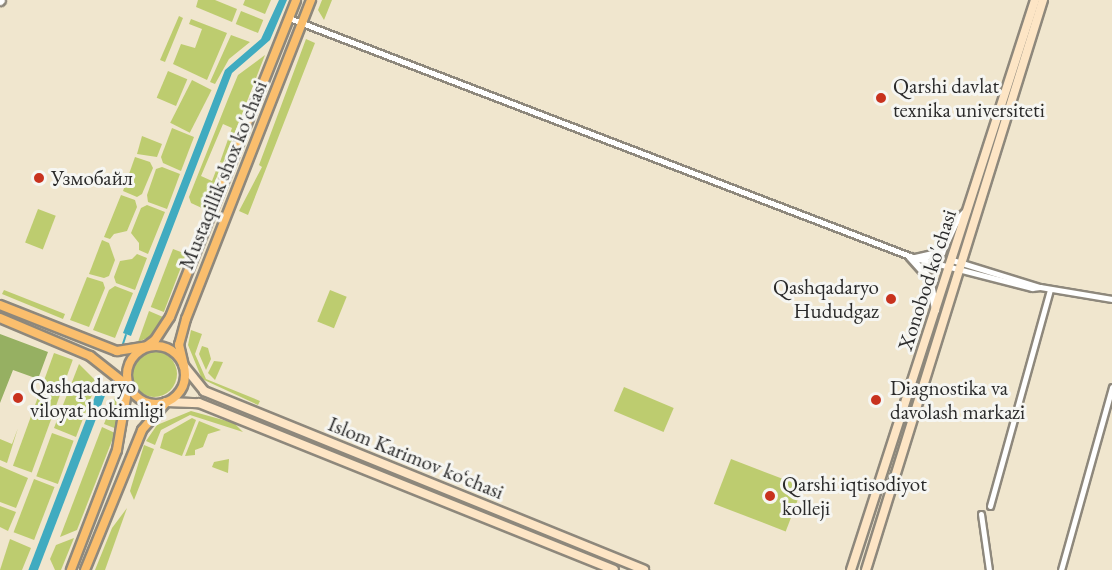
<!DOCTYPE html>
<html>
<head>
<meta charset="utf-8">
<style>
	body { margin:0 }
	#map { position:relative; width:1112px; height:570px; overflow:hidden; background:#f0e6ce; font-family:"EB Garamond",serif }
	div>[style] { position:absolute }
	.green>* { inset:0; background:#bdcc6f; transform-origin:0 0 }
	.round { border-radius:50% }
	.forest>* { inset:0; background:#96b062 }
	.water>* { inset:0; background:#40abc0; transform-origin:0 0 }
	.stream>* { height:1.5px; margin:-0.75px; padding:0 0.75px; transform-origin:0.75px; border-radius:0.75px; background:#40abc0 }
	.roads { filter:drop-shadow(2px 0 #8e887c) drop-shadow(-2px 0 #8e887c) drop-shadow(0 2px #8e887c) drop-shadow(0 -2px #8e887c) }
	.minor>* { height:5px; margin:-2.5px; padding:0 2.5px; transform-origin:2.5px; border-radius:2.5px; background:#fff }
	.tertiary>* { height:7px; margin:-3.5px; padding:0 3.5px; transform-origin:3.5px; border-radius:3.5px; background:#fff }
	.secondary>* { height:8px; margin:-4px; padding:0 4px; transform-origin:4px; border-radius:4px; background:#fde5c5 }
	.primary>* { height:8px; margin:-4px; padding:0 4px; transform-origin:4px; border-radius:4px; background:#fabe6d }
	.primary>.ring { margin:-4px; padding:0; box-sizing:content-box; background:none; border:8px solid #fabe6d; border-radius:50% }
	.dots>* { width:16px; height:16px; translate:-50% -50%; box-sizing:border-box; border:3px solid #f6f6f2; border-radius:50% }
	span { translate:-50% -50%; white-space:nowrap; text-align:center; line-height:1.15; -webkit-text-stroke:6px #f6f6f2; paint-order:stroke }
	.poi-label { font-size:21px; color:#2b2b2b }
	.left { translate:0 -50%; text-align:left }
	.right { translate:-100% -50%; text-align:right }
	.street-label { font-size:21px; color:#2b2b2b }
</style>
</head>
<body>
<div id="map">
	<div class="green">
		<div style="clip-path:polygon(198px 0,215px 0,237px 9px,232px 22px,196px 7px)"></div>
		<div style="clip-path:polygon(245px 0,271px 0,265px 14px,243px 5px)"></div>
		<div style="clip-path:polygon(322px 0,332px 0,324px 20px,318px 10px)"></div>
		<div style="left:241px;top:11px;width:24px;height:14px;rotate:22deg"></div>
		<div style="clip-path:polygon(179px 16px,183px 18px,165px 62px,160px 60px)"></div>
		<div style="clip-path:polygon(191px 19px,227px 33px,207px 80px,173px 64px,181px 44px,195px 48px,202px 29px,189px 24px)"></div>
		<div style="clip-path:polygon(231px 35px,250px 42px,229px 59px,215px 84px,210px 82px)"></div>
		<div style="clip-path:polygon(306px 39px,315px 43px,248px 215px,239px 211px,262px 167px,259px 165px)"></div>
		<div style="clip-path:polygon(265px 55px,223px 163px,220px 162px,232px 128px,223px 124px,201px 176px,212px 181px,217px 168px,220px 169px,204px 209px,191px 203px,189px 197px,228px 99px,238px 75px)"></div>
		<div style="left:168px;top:71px;width:21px;height:29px;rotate:23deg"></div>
		<div style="left:192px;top:80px;width:22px;height:48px;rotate:27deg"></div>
		<div style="clip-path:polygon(172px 128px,194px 137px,181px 171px,163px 163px,161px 157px)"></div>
		<div style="clip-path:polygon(142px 136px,162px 144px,157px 157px,137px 154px)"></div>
		<div style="clip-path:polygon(135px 157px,150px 162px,153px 168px,142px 194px,137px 197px,123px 191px)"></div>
		<div style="clip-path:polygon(162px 167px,180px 174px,167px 209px,148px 202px,147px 195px,156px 169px)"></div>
		<div style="clip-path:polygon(121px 195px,135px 200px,137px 207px,127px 231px,114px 234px,110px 239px,104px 237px)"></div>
		<div style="clip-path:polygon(147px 205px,165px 212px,148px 254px,139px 250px,139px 243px,131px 233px,141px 208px)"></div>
		<div style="left:38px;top:209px;width:19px;height:36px;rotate:21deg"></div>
		<div style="clip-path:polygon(102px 240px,109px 243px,115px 260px,109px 276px,104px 278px,89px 274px)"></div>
		<div style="left:173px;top:249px;width:14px;height:62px;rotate:21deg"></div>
		<div style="clip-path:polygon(137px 254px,147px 258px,135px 290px,116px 283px,114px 277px,120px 261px,132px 259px)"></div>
		<div style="clip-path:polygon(87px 277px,103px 282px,105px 288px,89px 327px,70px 320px)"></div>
		<div style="clip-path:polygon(115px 286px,133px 293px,115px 338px,93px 330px,109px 290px)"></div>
		<div style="clip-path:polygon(4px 290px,65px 314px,63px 319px,2px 294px)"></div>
		<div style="left:330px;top:290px;width:18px;height:34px;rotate:22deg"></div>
		<div style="clip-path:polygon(149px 311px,163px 317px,154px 335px,138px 342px)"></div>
		<div style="clip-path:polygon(191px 330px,202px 334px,195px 354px,206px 379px,260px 401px,258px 405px,202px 379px,188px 345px)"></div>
		<div style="clip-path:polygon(202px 346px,208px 348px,211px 359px,206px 370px,199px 354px)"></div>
		<div class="round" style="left:131px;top:351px;width:46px;height:46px"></div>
		<div style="left:54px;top:353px;width:20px;height:120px;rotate:20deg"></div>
		<div style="clip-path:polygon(214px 361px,223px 362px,215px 380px,208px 373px)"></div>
		<div style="clip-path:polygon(79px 364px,97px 382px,76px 437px,54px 428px)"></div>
		<div style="left:624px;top:387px;width:54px;height:26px;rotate:23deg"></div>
		<div style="clip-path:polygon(115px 396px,120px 420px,117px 429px,104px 424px)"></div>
		<div style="clip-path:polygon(191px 411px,234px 423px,243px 432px,190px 415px,161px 430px,155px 445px,146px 441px,157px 425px)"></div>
		<div style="clip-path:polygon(192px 418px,196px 420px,182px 456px,160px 448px,164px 434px)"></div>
		<div style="clip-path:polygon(199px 421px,221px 430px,208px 434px,203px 447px,195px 450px,195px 455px,185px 456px)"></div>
		<div style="clip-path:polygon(102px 427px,115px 433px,77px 530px,60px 537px)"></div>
		<div style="clip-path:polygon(18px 428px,7px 463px,0 460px,0 439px,12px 444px)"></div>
		<div style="left:52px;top:433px;width:23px;height:46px;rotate:20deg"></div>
		<div style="clip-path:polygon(144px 445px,154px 449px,134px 500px,130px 491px)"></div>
		<div style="clip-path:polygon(229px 459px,228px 473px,212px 467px,214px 462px)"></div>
		<div style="left:731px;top:459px;width:77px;height:48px;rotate:21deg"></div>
		<div style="clip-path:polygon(0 466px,28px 478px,16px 508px,0 502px)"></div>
		<div style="left:34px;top:479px;width:22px;height:57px;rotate:21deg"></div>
		<div style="clip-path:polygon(0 506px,16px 512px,8px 531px,0 527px)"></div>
		<div style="clip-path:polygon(127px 508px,105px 570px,95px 570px,112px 528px)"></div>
		<div style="clip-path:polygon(74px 538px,61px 570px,55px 570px,50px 559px,56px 545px)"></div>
		<div style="clip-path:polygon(10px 539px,31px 548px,22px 570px,0 570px)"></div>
	</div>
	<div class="forest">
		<div style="clip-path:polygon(0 334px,48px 352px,38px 379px,13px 370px,0 403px)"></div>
	</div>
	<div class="water">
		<div style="clip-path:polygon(279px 0,287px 0,270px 40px,232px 73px,131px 336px,123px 333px,225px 70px,261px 39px)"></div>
		<div style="left:99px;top:386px;width:9px;height:198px;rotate:21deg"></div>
	</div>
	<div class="stream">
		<div style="left:123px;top:344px;width:9px;rotate:-72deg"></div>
	</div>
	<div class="roads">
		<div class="minor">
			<div style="left:289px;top:18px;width:670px;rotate:20.98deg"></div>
			<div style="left:915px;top:258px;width:121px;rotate:14.4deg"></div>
			<div style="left:1032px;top:288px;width:8px;rotate:-7deg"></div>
			<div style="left:952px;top:260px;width:92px;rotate:17.1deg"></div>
			<div style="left:1040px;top:287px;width:73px;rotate:9.5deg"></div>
			<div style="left:990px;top:506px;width:225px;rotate:-74.5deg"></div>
			<div style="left:981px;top:514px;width:57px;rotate:81.9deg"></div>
			<div style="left:1061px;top:570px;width:190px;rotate:-74.4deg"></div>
		</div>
		<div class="tertiary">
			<div style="left:0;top:1px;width:1px;rotate:-45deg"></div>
			<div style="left:910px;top:257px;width:28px;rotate:48deg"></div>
			<div style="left:929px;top:278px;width:32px;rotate:79deg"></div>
			<div style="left:915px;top:258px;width:27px;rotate:-13deg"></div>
			<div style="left:941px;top:252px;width:33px;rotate:-65deg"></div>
			<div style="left:955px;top:222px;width:16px;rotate:-45deg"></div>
		</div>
		<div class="secondary">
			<div style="left:184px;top:366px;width:32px;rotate:51deg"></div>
			<div style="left:204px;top:391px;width:475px;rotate:22.1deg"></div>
			<div style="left:166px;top:402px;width:33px;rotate:2deg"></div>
			<div style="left:199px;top:403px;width:447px;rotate:21.9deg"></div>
			<div style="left:851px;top:570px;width:599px;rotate:-72.11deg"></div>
			<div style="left:866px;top:570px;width:597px;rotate:-72.75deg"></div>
		</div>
		<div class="primary">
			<div style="left:0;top:305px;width:126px;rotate:21.5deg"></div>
			<div style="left:117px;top:351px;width:30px;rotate:-9deg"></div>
			<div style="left:147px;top:346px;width:10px;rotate:-37deg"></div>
			<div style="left:155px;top:340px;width:27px;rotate:-57deg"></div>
			<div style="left:170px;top:317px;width:341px;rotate:-68.3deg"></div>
			<div style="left:0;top:318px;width:98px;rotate:22.9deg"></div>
			<div style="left:90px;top:356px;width:48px;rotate:38.3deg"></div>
			<div style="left:128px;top:386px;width:65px;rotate:99.8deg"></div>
			<div style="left:117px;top:450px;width:129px;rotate:111deg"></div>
			<div class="ring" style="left:127px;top:346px;width:50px;height:50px"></div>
			<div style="left:184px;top:366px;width:22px;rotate:-103deg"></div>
			<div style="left:179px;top:345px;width:27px;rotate:-75deg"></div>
			<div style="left:186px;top:319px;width:343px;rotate:-68.6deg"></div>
			<div style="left:85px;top:570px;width:151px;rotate:-67.8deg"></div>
			<div style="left:142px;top:430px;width:37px;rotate:-49deg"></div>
		</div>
	</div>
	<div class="dots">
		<div style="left:881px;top:98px;background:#c8321e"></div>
		<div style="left:39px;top:178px;background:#c8321e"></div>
		<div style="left:891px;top:299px;background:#c8321e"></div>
		<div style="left:18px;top:398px;background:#c8321e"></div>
		<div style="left:876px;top:400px;background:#c8321e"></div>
		<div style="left:770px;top:496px;background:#c8321e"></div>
	</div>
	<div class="poi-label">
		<span class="left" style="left:893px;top:98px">Qarshi davlat<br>texnika universiteti</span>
		<span class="left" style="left:51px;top:178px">Узмобайл</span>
		<span class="right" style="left:879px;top:299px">Qashqadaryo<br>Hududgaz</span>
		<span class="left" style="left:30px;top:398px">Qashqadaryo<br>viloyat hokimligi</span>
		<span class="left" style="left:890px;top:400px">Diagnostika va<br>davolash markazi</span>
		<span class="left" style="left:782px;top:496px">Qarshi iqtisodiyot<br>kolleji</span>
	</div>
	<div class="street-label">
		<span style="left:223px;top:175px;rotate:-68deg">Mustaqillik shox ko'chasi</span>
		<span style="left:927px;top:280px;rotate:-72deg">Xonobod ko'chasi</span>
		<span style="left:416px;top:458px;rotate:22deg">Islom Karimov ko‘chasi</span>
	</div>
</div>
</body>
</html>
